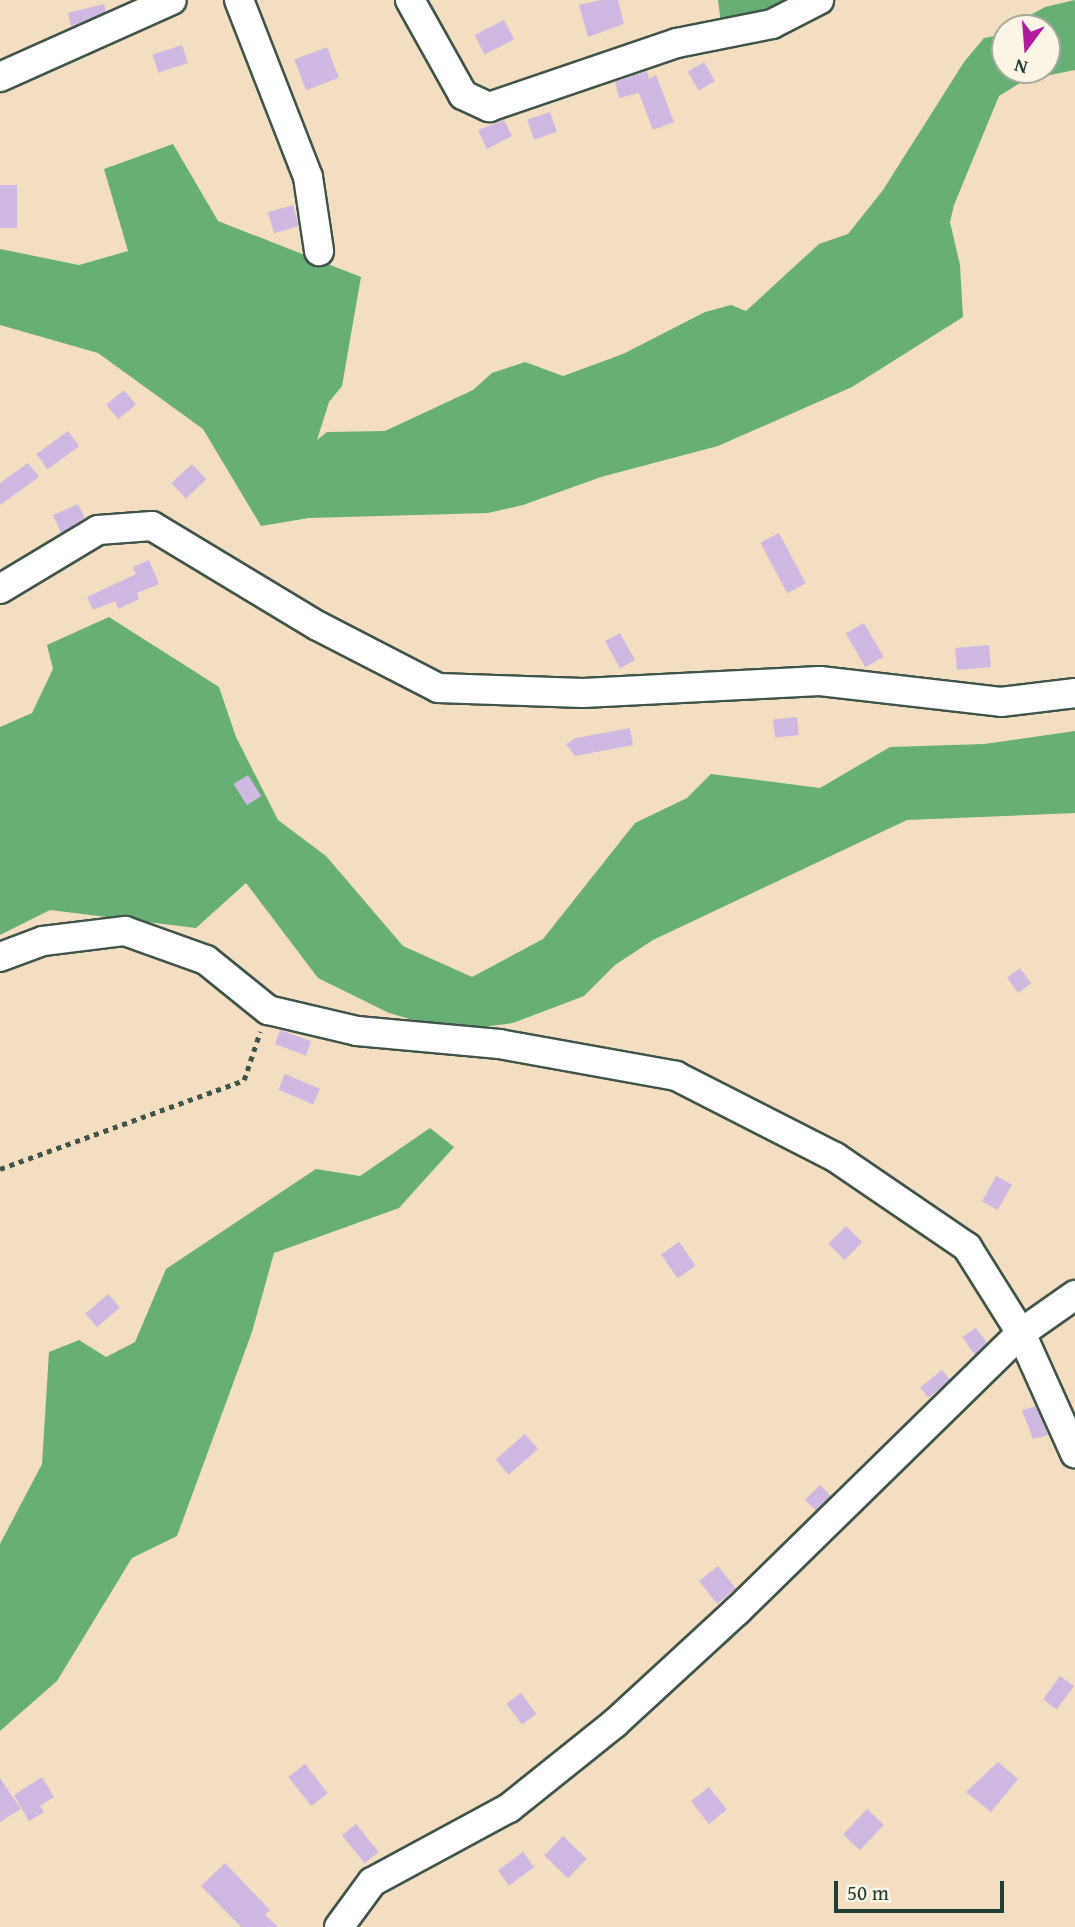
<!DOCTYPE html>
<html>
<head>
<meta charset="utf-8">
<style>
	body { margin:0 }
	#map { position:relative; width:1075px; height:1927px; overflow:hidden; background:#f4dec1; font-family:"Gentium Book Plus",serif }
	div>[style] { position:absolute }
	.forest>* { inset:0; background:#67af75 }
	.building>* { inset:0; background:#cfb8e1; transform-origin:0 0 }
	.path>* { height:4.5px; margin-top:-2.25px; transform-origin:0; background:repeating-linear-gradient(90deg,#3f5549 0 5px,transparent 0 10px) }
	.roads { filter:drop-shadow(2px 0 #3f5549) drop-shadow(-2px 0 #3f5549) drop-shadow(0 2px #3f5549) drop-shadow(0 -2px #3f5549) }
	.minor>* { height:28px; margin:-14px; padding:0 14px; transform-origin:14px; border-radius:14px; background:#fff }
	span { translate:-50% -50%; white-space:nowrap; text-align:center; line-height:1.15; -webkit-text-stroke:5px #fcf5e5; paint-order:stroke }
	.north { position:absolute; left:991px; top:14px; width:70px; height:70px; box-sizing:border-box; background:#fcf5e5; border:2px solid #a4ab9e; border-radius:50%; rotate:196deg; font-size:19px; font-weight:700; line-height:28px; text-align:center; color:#1f3d34 }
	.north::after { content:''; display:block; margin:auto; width:24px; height:32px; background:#b5179e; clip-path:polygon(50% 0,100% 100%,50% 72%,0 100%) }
	.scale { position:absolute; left:834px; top:1881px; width:170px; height:32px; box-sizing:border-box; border:4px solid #1f3d34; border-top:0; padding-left:9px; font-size:21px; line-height:24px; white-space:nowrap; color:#1f3d34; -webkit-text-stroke:5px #fcf5e5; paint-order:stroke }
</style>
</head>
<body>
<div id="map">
	<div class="forest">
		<div style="clip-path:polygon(718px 0,796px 0,721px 23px)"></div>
		<div style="clip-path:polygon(1075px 0,1075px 70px,1040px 77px,1037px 70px,1047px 70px,1047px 28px,1016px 28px,1023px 19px,1045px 7px)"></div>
		<div style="clip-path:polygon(1005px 34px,1005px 70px,1022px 70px,1025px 80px,999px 96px,954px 205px,950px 222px,960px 265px,963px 317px,852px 387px,718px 446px,601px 477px,523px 505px,488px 513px,309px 518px,261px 526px,203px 429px,98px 353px,0 325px,0 249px,79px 265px,128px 251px,104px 169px,173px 144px,218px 221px,361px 277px,342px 386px,329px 402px,317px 440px,327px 432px,385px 431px,473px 390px,492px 373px,525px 362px,563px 376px,623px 354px,705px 312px,731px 305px,746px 311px,819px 244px,848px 234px,883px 190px,964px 62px,984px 38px)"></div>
		<div style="clip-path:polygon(109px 617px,219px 687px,236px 737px,278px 820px,326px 856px,403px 946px,472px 977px,543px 939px,635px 823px,687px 798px,711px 774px,820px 788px,890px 747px,984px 744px,1075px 731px,1075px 813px,907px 820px,653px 940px,615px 965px,584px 996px,513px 1023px,451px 1031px,389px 1013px,318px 978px,246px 883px,196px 928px,50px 910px,0 935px,0 727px,32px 713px,53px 669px,47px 645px)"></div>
		<div style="clip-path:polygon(430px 1128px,454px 1147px,399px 1208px,274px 1253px,252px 1332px,177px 1536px,132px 1558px,57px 1681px,0 1731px,0 1544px,42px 1464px,49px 1352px,79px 1340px,106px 1357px,135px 1342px,166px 1269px,316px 1169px,360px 1176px)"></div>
	</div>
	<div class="building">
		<div style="clip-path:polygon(601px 0,618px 0,624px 24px,588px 37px,579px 5px)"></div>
		<div style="clip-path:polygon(104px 4px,106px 12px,71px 27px,68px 13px)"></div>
		<div style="left:504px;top:20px;width:22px;height:33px;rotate:63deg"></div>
		<div style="left:182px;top:45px;width:19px;height:31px;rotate:72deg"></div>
		<div style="left:327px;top:47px;width:33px;height:35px;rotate:69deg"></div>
		<div style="left:704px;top:62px;width:22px;height:19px;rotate:60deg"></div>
		<div style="clip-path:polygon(647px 71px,649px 79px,656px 75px,674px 122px,653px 130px,639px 93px,619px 98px,615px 82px)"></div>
		<div style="left:550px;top:112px;width:21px;height:24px;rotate:71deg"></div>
		<div style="clip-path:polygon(504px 120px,512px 136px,487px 149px,478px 130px)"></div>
		<div style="left:0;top:185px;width:17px;height:43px"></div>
		<div style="left:293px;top:205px;width:22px;height:26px;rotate:74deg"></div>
		<div style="left:124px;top:390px;width:19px;height:23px;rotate:51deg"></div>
		<div style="left:68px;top:431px;width:19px;height:39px;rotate:54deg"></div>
		<div style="clip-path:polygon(28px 463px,39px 477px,0 505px,0 483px)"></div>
		<div style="left:192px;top:464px;width:21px;height:28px;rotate:47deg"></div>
		<div style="clip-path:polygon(78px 504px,85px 518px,61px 533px,53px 515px)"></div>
		<div style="left:779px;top:533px;width:57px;height:21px;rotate:62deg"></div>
		<div style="clip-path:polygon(149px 560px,159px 584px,137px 593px,139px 599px,118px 609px,115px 601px,93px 610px,87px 597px,136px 574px,133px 567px)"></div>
		<div style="left:864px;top:623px;width:39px;height:21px;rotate:60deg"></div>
		<div style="left:620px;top:633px;width:31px;height:17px;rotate:61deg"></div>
		<div style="left:989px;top:645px;width:22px;height:34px;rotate:85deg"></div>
		<div style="left:797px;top:717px;width:18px;height:24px;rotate:84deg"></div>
		<div style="clip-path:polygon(630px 728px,633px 745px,575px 756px,566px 744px,576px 738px)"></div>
		<div style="left:248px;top:775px;width:25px;height:17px;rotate:58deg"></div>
		<div style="left:1020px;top:968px;width:19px;height:16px;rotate:54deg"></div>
		<div style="left:280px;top:1030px;width:33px;height:15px;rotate:20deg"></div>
		<div style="left:285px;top:1074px;width:38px;height:17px;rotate:23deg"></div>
		<div style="left:996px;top:1176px;width:18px;height:29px;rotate:29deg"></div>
		<div style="left:846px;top:1226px;width:23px;height:25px;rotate:45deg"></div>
		<div style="left:679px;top:1242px;width:29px;height:22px;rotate:55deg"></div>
		<div style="left:108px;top:1294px;width:18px;height:30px;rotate:49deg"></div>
		<div style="clip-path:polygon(976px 1328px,987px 1343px,975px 1355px,962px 1337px)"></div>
		<div style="left:942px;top:1370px;width:13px;height:28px;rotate:51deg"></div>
		<div style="clip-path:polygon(1036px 1406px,1048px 1435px,1033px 1439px,1022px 1410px)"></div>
		<div style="left:525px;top:1434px;width:20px;height:39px;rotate:49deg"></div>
		<div style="left:820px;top:1485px;width:16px;height:21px;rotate:45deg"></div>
		<div style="left:718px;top:1566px;width:29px;height:24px;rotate:52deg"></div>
		<div style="left:1060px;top:1676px;width:17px;height:29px;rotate:36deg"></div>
		<div style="left:521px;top:1693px;width:26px;height:18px;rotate:54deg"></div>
		<div style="clip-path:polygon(998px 1762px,1018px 1779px,991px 1812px,966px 1792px)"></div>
		<div style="left:305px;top:1764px;width:37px;height:21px;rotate:52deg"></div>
		<div style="clip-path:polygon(42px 1777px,54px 1797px,40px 1806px,44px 1812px,29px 1821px,14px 1795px)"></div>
		<div style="clip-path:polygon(0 1778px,21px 1809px,0 1822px)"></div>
		<div style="left:709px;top:1787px;width:29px;height:23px;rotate:52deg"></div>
		<div style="left:867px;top:1809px;width:23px;height:35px;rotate:43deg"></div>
		<div style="left:356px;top:1824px;width:36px;height:18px;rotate:51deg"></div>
		<div style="left:563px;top:1836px;width:33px;height:27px;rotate:44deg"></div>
		<div style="left:523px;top:1852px;width:19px;height:31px;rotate:54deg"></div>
		<div style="clip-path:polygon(225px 1863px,270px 1910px,265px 1915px,278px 1927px,241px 1927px,201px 1886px)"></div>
	</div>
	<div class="path">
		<div style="left:0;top:1169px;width:260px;rotate:-20deg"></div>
		<div style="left:244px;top:1080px;width:51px;rotate:-71.6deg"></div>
	</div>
	<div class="roads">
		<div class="minor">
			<div style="left:239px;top:0;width:190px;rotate:68.7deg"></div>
			<div style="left:308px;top:177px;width:75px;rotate:81.5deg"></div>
			<div style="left:410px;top:0;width:109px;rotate:60.8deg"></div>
			<div style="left:463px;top:95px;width:29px;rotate:25deg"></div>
			<div style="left:489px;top:107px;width:199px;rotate:-18.8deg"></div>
			<div style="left:677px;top:43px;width:97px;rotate:-11.3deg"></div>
			<div style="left:772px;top:24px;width:53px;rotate:-27.1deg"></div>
			<div style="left:0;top:77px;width:188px;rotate:-24.1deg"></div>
			<div style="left:0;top:589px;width:114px;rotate:-31deg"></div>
			<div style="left:98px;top:530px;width:54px;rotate:-4.2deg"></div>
			<div style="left:152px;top:526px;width:194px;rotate:31.1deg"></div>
			<div style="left:318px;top:626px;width:135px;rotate:27.3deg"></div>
			<div style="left:438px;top:688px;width:145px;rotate:2deg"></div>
			<div style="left:583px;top:693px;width:237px;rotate:-2.9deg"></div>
			<div style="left:820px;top:681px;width:182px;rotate:6.6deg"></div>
			<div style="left:1001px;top:702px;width:75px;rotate:-6.9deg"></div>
			<div style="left:0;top:957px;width:46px;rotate:-20.4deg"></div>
			<div style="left:43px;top:941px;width:83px;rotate:-7deg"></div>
			<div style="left:125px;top:931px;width:86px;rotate:19.7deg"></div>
			<div style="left:206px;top:960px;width:80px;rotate:38.9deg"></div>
			<div style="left:268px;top:1010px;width:91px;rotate:13.3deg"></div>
			<div style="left:357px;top:1031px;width:143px;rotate:5.2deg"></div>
			<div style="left:499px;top:1044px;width:180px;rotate:10.2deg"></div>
			<div style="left:676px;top:1076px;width:178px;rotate:27deg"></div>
			<div style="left:835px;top:1157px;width:160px;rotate:34.3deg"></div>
			<div style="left:967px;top:1247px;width:102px;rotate:57.9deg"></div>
			<div style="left:1021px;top:1333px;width:132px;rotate:65.8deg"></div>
			<div style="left:339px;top:1927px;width:56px;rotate:-53.7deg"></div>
			<div style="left:372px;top:1882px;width:156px;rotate:-28.4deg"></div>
			<div style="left:509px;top:1808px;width:136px;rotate:-38.7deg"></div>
			<div style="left:615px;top:1723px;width:166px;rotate:-42.6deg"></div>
			<div style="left:737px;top:1611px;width:397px;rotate:-44.4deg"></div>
			<div style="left:1021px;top:1333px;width:66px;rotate:-35.1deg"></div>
		</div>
	</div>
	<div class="north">N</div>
	<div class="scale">50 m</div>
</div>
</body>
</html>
